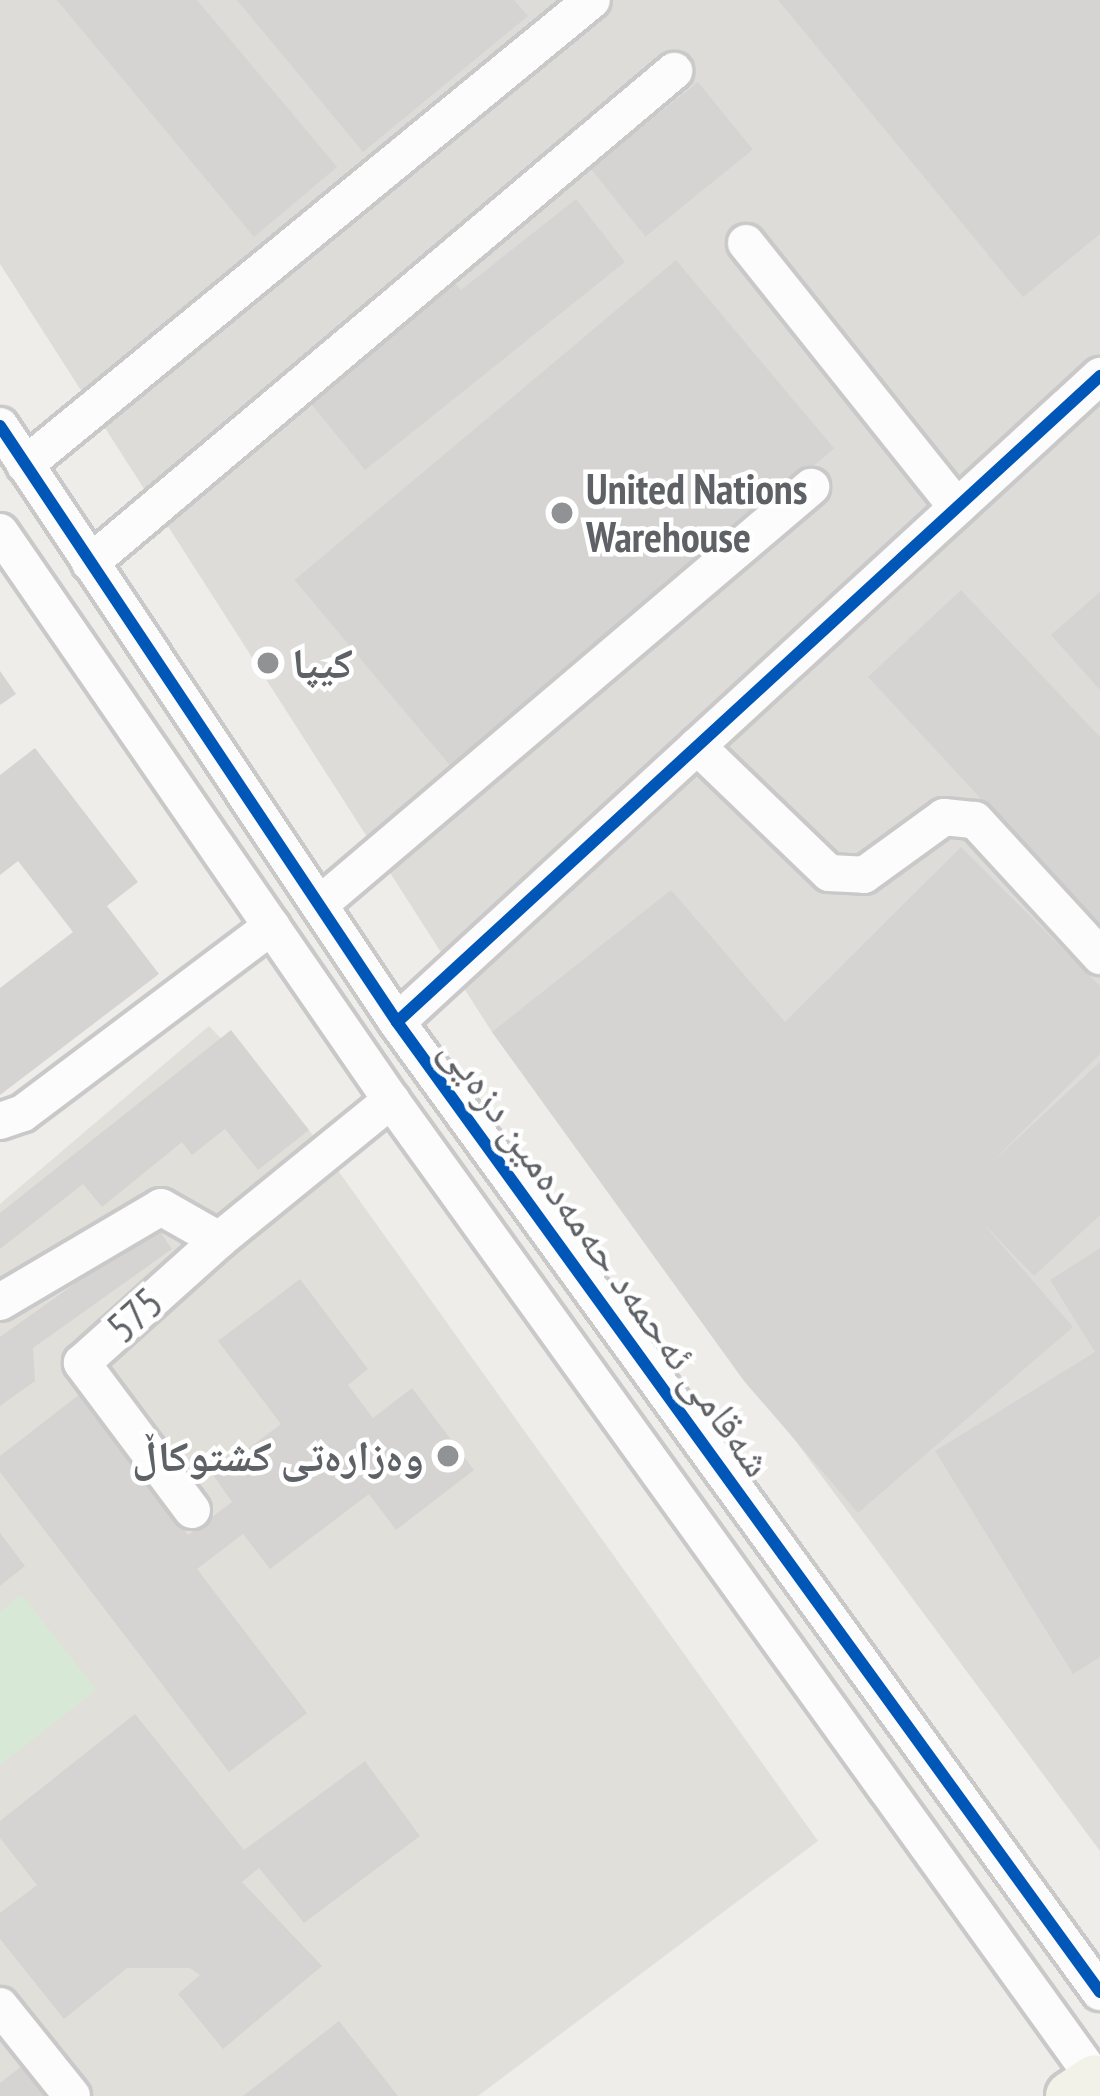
<!DOCTYPE html>
<html>
<head>
<meta charset="utf-8">
<style>
	body { margin:0 }
	#map { position:relative; width:1100px; height:2096px; overflow:hidden; background:#eeede9; font-family:"PT Sans Narrow","Noto Naskh Arabic",sans-serif }
	div>[style] { position:absolute }
	.industrial>* { inset:0; background:#dedcd9 }
	.education>* { inset:0; background:#e1dfd9 }
	.green>* { inset:0; background:#d7e9d6 }
	.building>* { inset:0; background:#d5d4d2; transform-origin:0 0 }
	.roads { filter:drop-shadow(3px 0 #cac9c9) drop-shadow(-3px 0 #cac9c9) drop-shadow(0 3px #cac9c9) drop-shadow(0 -3px #cac9c9) }
	.minor>* { height:36px; margin:-18px; padding:0 18px; transform-origin:18px; border-radius:18px; background:#fcfcfc }
	.major>* { height:48px; margin:-24px; padding:0 24px; transform-origin:24px; border-radius:24px; background:#f3f2e9 }
	.cycleway>* { height:12px; margin:-6px; padding:0 6px; transform-origin:6px; border-radius:6px; background:#0057b8 }
	.dots>* { width:33px; height:33px; translate:-50% -50%; box-sizing:border-box; border:6px solid #fff; border-radius:50% }
	span { translate:-50% -50%; white-space:nowrap; text-align:center; line-height:1.15; -webkit-text-stroke:9px #fff; paint-order:stroke }
	.poi-label { font-size:42px; color:#5e6166; font-weight:700 }
	.left { translate:0 -50%; text-align:left }
	.right { translate:-100% -50%; text-align:right }
	.street-label { font-size:42px; color:#5e6166 }
</style>
</head>
<body>
<div id="map">
	<div class="industrial">
		<div style="clip-path:polygon(0 0,1100px 0,1100px 1851px,492px 1032px,0 264px)"></div>
	</div>
	<div class="education">
		<div style="clip-path:polygon(209px 1026px,309px 1130px,818px 1841px,478px 2096px,0 2096px,0 1204px)"></div>
	</div>
	<div class="green">
		<div style="clip-path:polygon(22px 1595px,96px 1690px,0 1765px,0 1612px)"></div>
	</div>
	<div class="building">
		<div style="clip-path:polygon(57px 0,197px 0,337px 167px,254px 237px)"></div>
		<div style="clip-path:polygon(237px 0,514px 0,528px 16px,363px 152px)"></div>
		<div style="clip-path:polygon(778px 0,1100px 0,1100px 234px,1023px 297px)"></div>
		<div style="left:698px;top:82px;width:87px;height:138px;rotate:51deg"></div>
		<div style="clip-path:polygon(576px 199px,625px 262px,365px 470px,308px 400px,454px 282px,461px 290px)"></div>
		<div style="left:676px;top:260px;width:246px;height:498px;rotate:50deg"></div>
		<div style="clip-path:polygon(961px 590px,1100px 737px,1100px 927px,868px 677px)"></div>
		<div style="clip-path:polygon(1100px 592px,1100px 690px,1051px 635px)"></div>
		<div style="clip-path:polygon(0 671px,16px 694px,0 705px)"></div>
		<div style="clip-path:polygon(35px 748px,138px 882px,107px 906px,159px 974px,0 1095px,0 988px,73px 932px,18px 861px,0 875px,0 775px)"></div>
		<div style="clip-path:polygon(961px 847px,1100px 986px,1100px 1054px,991px 1163px,1100px 1062px,1100px 1215px,1034px 1276px,980px 1220px,1073px 1327px,858px 1513px,744px 1381px,492px 1032px,671px 890px,785px 1022px)"></div>
		<div style="clip-path:polygon(231px 1030px,309px 1130px,258px 1170px,225px 1129px,192px 1155px,182px 1142px,102px 1207px,83px 1184px,0 1249px,0 1213px)"></div>
		<div style="clip-path:polygon(156px 1226px,172px 1249px,33px 1348px,35px 1381px,0 1406px,0 1337px)"></div>
		<div style="clip-path:polygon(1100px 1248px,1100px 1657px,1073px 1674px,935px 1451px,1095px 1352px,1050px 1280px)"></div>
		<div style="clip-path:polygon(300px 1279px,368px 1369px,348px 1385px,373px 1418px,412px 1388px,474px 1470px,396px 1530px,369px 1494px,270px 1569px,243px 1534px,197px 1569px,307px 1713px,229px 1772px,0 1472px,0 1456px,80px 1394px,188px 1535px,232px 1502px,213px 1475px,281px 1424px,218px 1341px)"></div>
		<div style="clip-path:polygon(0 1533px,25px 1566px,0 1586px)"></div>
		<div style="clip-path:polygon(135px 1714px,244px 1850px,365px 1761px,420px 1836px,304px 1923px,259px 1868px,242px 1882px,322px 1966px,223px 2049px,178px 1994px,200px 1975px,190px 1968px,127px 1968px,64px 2019px,0 1939px,0 1913px,37px 1885px,0 1838px,0 1821px)"></div>
		<div style="clip-path:polygon(339px 2021px,398px 2096px,243px 2096px)"></div>
		<div style="clip-path:polygon(36px 2055px,64px 2096px,0 2096px,0 2083px)"></div>
	</div>
	<div class="roads">
		<div class="minor">
			<div style="left:746px;top:243px;width:338px;rotate:51.4deg"></div>
			<div style="left:0;top:426px;width:716px;rotate:56.33deg"></div>
			<div style="left:397px;top:1022px;width:1198px;rotate:54.07deg"></div>
			<div style="left:25px;top:465px;width:733px;rotate:-39.36deg"></div>
			<div style="left:0;top:532px;width:690px;rotate:55.46deg"></div>
			<div style="left:391px;top:1100px;width:1214px;rotate:54.28deg"></div>
			<div style="left:90px;top:563px;width:764px;rotate:-40.11deg"></div>
			<div style="left:697px;top:746px;width:183px;rotate:43.9deg"></div>
			<div style="left:829px;top:873px;width:35px;rotate:3deg"></div>
			<div style="left:864px;top:875px;width:99px;rotate:-35.9deg"></div>
			<div style="left:944px;top:817px;width:31px;rotate:6deg"></div>
			<div style="left:975px;top:820px;width:185px;rotate:47.4deg"></div>
			<div style="left:319px;top:905px;width:646px;rotate:-40.35deg"></div>
			<div style="left:397px;top:1022px;width:955px;rotate:-42.58deg"></div>
			<div style="left:0;top:1121px;width:24px;rotate:-19deg"></div>
			<div style="left:23px;top:1113px;width:311px;rotate:-36.9deg"></div>
			<div style="left:0;top:1302px;width:187px;rotate:-30.5deg"></div>
			<div style="left:161px;top:1207px;width:67px;rotate:29.6deg"></div>
			<div style="left:219px;top:1240px;width:222px;rotate:-39.1deg"></div>
			<div style="left:192px;top:1510px;width:184px;rotate:-126.8deg"></div>
			<div style="left:82px;top:1363px;width:184px;rotate:-41.9deg"></div>
			<div style="left:0;top:2006px;width:115px;rotate:51.3deg"></div>
		</div>
		<div class="major">
			<div style="left:1070px;top:2096px;width:30px;rotate:-34deg"></div>
		</div>
	</div>
	<div class="cycleway">
		<div style="left:0;top:426px;width:716px;rotate:56.33deg"></div>
		<div style="left:397px;top:1022px;width:1198px;rotate:54.07deg"></div>
		<div style="left:397px;top:1022px;width:955px;rotate:-42.58deg"></div>
	</div>
	<div class="dots">
		<div style="left:562px;top:513px;background:#909294"></div>
		<div style="left:268px;top:663px;background:#909294"></div>
		<div style="left:448px;top:1456px;background:#909294"></div>
	</div>
	<div class="poi-label">
		<span class="left" style="left:586px;top:513px">United Nations<br>Warehouse</span>
		<span class="left" style="left:292px;top:663px">كيپا</span>
		<span class="right" style="left:424px;top:1456px">وەزارەتی کشتوکاڵ</span>
	</div>
	<div class="street-label">
		<span style="left:607px;top:1256px;rotate:54deg">شەقامی ئەحمەد حەمەدەمین دزەیی</span>
		<span style="left:135px;top:1315px;rotate:-42deg">575</span>
	</div>
</div>
</body>
</html>
